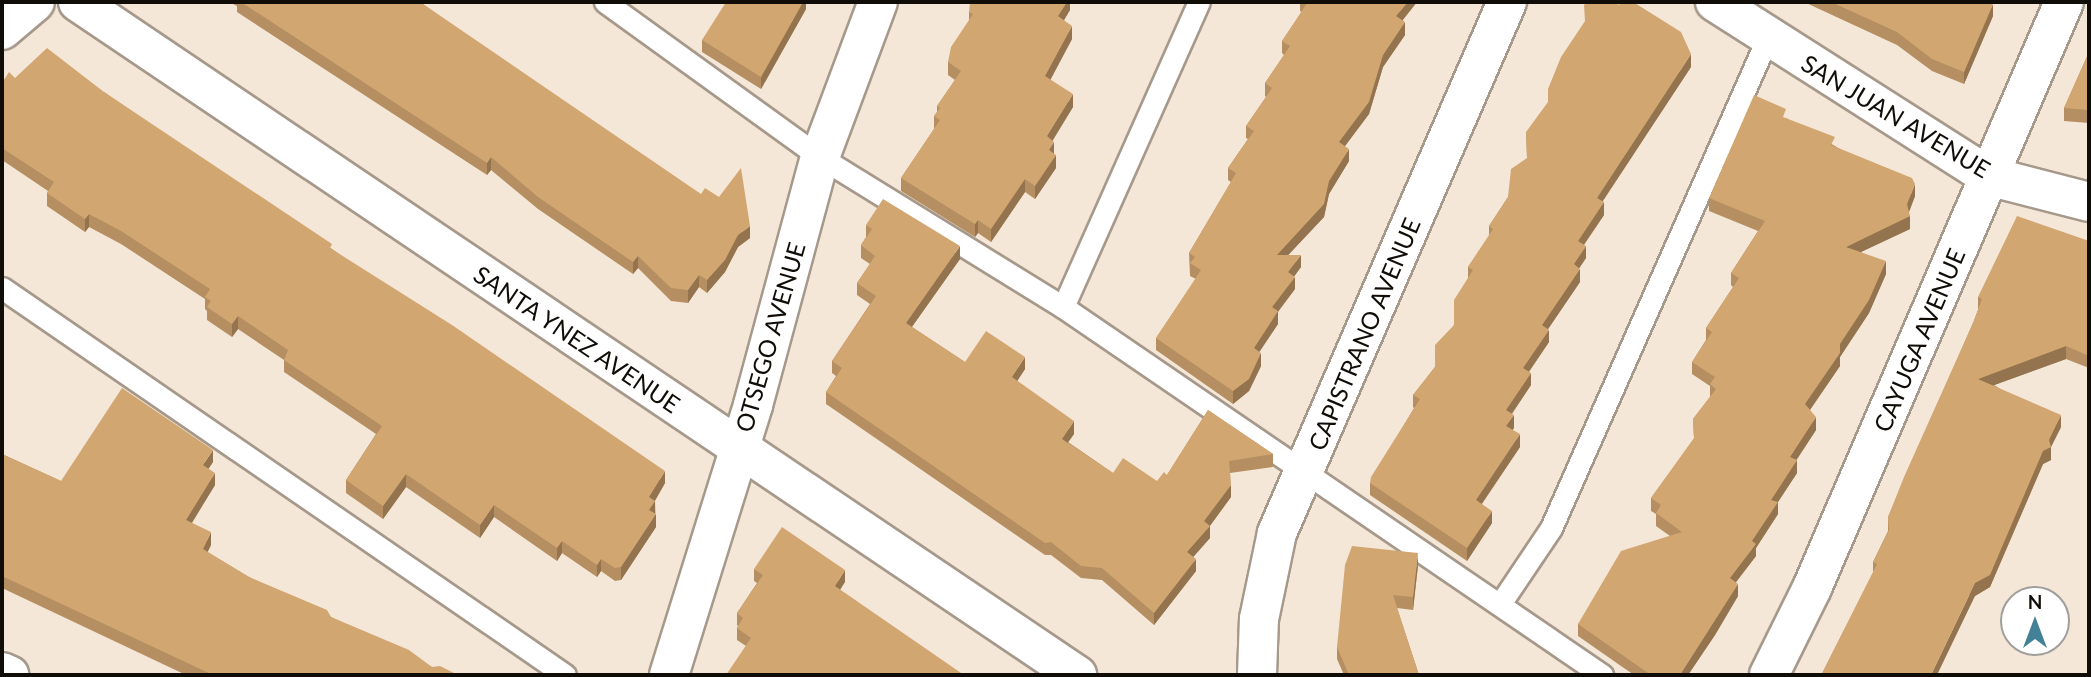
<!DOCTYPE html>
<html>
<head>
<meta charset="utf-8">
<style>
	body { margin:0 }
	#map { position:relative; width:2091px; height:677px; overflow:hidden; background:#f5e7d8; font-family:Lato,sans-serif }
	div>[style] { position:absolute }
	.roads { filter:drop-shadow(2px 0 #a6998b) drop-shadow(-2px 0 #a6998b) drop-shadow(0 2px #a6998b) drop-shadow(0 -2px #a6998b) }
	.lane>* { height:21px; margin:-10.5px; padding:0 10.5px; transform-origin:10.5px; border-radius:10.5px; background:#fff }
	.street>* { height:38px; margin:-19px; padding:0 19px; transform-origin:19px; border-radius:19px; background:#fff }
	.wall>* { inset:0; background:#b58f61 }
	.shaded-wall>* { inset:0; background:#93744f }
	.building>* { inset:0; background:#d2a671 }
	span { translate:-50% -50%; white-space:nowrap; text-align:center; line-height:1.15; -webkit-text-stroke:5px #fff; paint-order:stroke }
	.street-label { font-size:24px; color:#100c07 }
	.frame { position:absolute; inset:0; border:4px solid #100c07; pointer-events:none }
	.north { position:absolute; left:2000px; top:586px; width:70px; height:70px; box-sizing:border-box; background:#fff; border:2px solid #9f9e9c; border-radius:50%; rotate:0deg; font-size:19px; font-weight:700; line-height:28px; text-align:center; color:#100c07 }
	.north::after { content:''; display:block; margin:auto; width:24px; height:32px; background:#428196; clip-path:polygon(50% 0,100% 100%,50% 72%,0 100%) }
</style>
</head>
<body>
<div id="map">
	<div class="roads">
		<div class="lane">
			<div style="left:605px;top:2px;width:265px;rotate:35.8deg"></div>
			<div style="left:820px;top:157px;width:286px;rotate:31.7deg"></div>
			<div style="left:1063px;top:307px;width:653px;rotate:34.32deg"></div>
			<div style="left:2px;top:288px;width:683px;rotate:34.5deg"></div>
			<div style="left:1063px;top:307px;width:334px;rotate:-66deg"></div>
			<div style="left:1500px;top:604px;width:92px;rotate:-56.1deg"></div>
			<div style="left:1551px;top:528px;width:537px;rotate:-66.16deg"></div>
		</div>
		<div class="street">
			<div style="left:78px;top:2px;width:1205px;rotate:33.97deg"></div>
			<div style="left:1715px;top:2px;width:324px;rotate:32.5deg"></div>
			<div style="left:1988px;top:176px;width:104px;rotate:14.4deg"></div>
			<div style="left:2px;top:30px;width:43px;rotate:-40.3deg"></div>
			<div style="left:2px;top:672px;width:8px;rotate:23deg"></div>
			<div style="left:669px;top:675px;width:283px;rotate:-72.7deg"></div>
			<div style="left:753px;top:405px;width:257px;rotate:-74.9deg"></div>
			<div style="left:820px;top:157px;width:165px;rotate:-69.5deg"></div>
			<div style="left:1257px;top:675px;width:56px;rotate:-88deg"></div>
			<div style="left:1259px;top:619px;width:88px;rotate:-78.2deg"></div>
			<div style="left:1277px;top:533px;width:579px;rotate:-66.58deg"></div>
			<div style="left:1769px;top:675px;width:97px;rotate:-63.7deg"></div>
			<div style="left:1812px;top:588px;width:638px;rotate:-66.73deg"></div>
		</div>
	</div>
	<div class="wall">
		<div style="clip-path:polygon(229px 2px,420px 2px,750px 238px,738px 247px,725px 272px,707px 293px,699px 287px,688px 303px,671px 301px,638px 268px,633px 274px,538px 209px,491px 170px,487px 175px,237px 12px,237px 6px)"></div>
		<div style="clip-path:polygon(806px 2px,806px 9px,761px 89px,702px 52px,702px 40px)"></div>
		<div style="clip-path:polygon(1070px 2px,1070px 10px,1064px 20px,1072px 39px,1050px 80px,1073px 107px,1052px 140px,1056px 168px,1035px 199px,1025px 192px,991px 242px,978px 233px,975px 237px,901px 191px,901px 178px,934px 129px,934px 116px,937px 112px,937px 106px,955px 80px,948px 75px,948px 62px,969px 21px,969px 12px)"></div>
		<div style="clip-path:polygon(1300px 2px,1417px 2px,1403px 20px,1405px 35px,1383px 67px,1369px 114px,1345px 146px,1349px 161px,1329px 194px,1324px 217px,1288px 255px,1301px 267px,1294px 276px,1295px 289px,1278px 311px,1278px 324px,1259px 352px,1261px 366px,1249px 391px,1233px 404px,1156px 350px,1156px 338px,1196px 279px,1190px 276px,1189px 253px,1231px 182px,1228px 180px,1228px 168px,1248px 139px,1246px 138px,1246px 126px,1266px 97px,1265px 96px,1265px 83px,1284px 55px,1282px 53px,1282px 41px,1302px 12px,1300px 11px)"></div>
		<div style="clip-path:polygon(1804px 2px,1989px 2px,1993px 16px,1964px 84px,1932px 71px,1897px 45px)"></div>
		<div style="clip-path:polygon(2089px 52px,2089px 123px,2064px 121px,2064px 108px)"></div>
		<div style="clip-path:polygon(1691px 67px,1602px 201px,1604px 215px,1584px 245px,1586px 258px,1579px 268px,1580px 282px,1548px 329px,1549px 342px,1529px 372px,1531px 385px,1512px 414px,1514px 428px,1512px 430px,1520px 447px,1482px 504px,1492px 523px,1467px 561px,1370px 495px,1370px 483px,1414px 408px,1413px 407px,1413px 395px,1435px 367px,1454px 325px,1468px 278px,1468px 267px,1489px 236px,1489px 226px,1508px 197px,1527px 158px,1526px 132px)"></div>
		<div style="clip-path:polygon(15px 78px,104px 92px,332px 249px,665px 483px,655px 501px,656px 527px,621px 580px,615px 581px,601px 571px,597px 577px,562px 553px,557px 561px,494px 517px,480px 538px,406px 487px,383px 519px,346px 493px,346px 480px,376px 434px,284px 372px,284px 360px,238px 329px,232px 337px,207px 320px,207px 311px,205px 309px,205px 299px,121px 244px,89px 227px,85px 232px,47px 206px,47px 193px,48px 191px,2px 160px,2px 83px)"></div>
		<div style="clip-path:polygon(1786px 118px,1835px 146px,1915px 196px,1909px 212px,1910px 229px,1861px 252px,1886px 274px,1869px 313px,1840px 357px,1840px 366px,1810px 410px,1816px 430px,1796px 460px,1797px 473px,1778px 502px,1778px 514px,1756px 548px,1756px 556px,1736px 582px,1738px 596px,1715px 635px,1688px 675px,1634px 675px,1578px 636px,1578px 624px,1670px 536px,1656px 526px,1656px 514px,1651px 511px,1651px 498px,1694px 439px,1693px 419px,1710px 397px,1710px 386px,1692px 374px,1692px 362px,1706px 340px,1706px 328px,1733px 287px,1731px 285px,1731px 273px,1758px 231px,1709px 211px,1709px 198px)"></div>
		<div style="clip-path:polygon(866px 225px,960px 259px,912px 327px,965px 362px,1025px 369px,1017px 381px,1074px 434px,1068px 442px,1113px 473px,1157px 481px,1167px 475px,1208px 410px,1273px 454px,1273px 467px,1230px 473px,1231px 497px,1210px 526px,1210px 538px,1193px 557px,1196px 571px,1154px 625px,1102px 580px,1081px 578px,1051px 555px,1045px 555px,826px 404px,826px 392px,836px 376px,832px 373px,832px 361px,870px 304px,857px 295px,857px 283px,870px 264px,861px 258px,861px 245px,866px 237px)"></div>
		<div style="clip-path:polygon(2089px 241px,2089px 368px,2066px 359px,1994px 385px,2061px 427px,2051px 447px,2051px 460px,2043px 464px,1990px 587px,1975px 596px,1873px 571px,1873px 562px,1888px 531px,1888px 517px,1973px 323px,1978px 310px,1978px 297px)"></div>
		<div style="clip-path:polygon(2px 454px,61px 481px,213px 462px,208px 469px,215px 485px,192px 523px,211px 545px,207px 552px,249px 577px,331px 617px,432px 667px,458px 675px,186px 675px,2px 588px)"></div>
		<div style="clip-path:polygon(1418px 565px,1413px 610px,1397px 608px,1419px 675px,1344px 675px,1337px 659px,1337px 647px)"></div>
		<div style="clip-path:polygon(754px 569px,845px 582px,746px 646px,737px 640px,737px 628px,738px 626px,737px 625px,737px 613px,757px 583px,754px 581px)"></div>
	</div>
	<div class="shaded-wall">
		<div style="clip-path:polygon(803px 2px,806px 2px,806px 9px,761px 89px,761px 77px)"></div>
		<div style="clip-path:polygon(1067px 2px,1070px 2px,1070px 10px,1058px 30px,1058px 16px)"></div>
		<div style="clip-path:polygon(1408px 2px,1417px 2px,1396px 28px,1396px 16px)"></div>
		<div style="clip-path:polygon(1993px 4px,1993px 16px,1964px 84px,1964px 72px)"></div>
		<div style="clip-path:polygon(1405px 22px,1405px 35px,1383px 67px,1369px 114px,1339px 154px,1339px 142px,1383px 55px)"></div>
		<div style="clip-path:polygon(1072px 26px,1072px 39px,1045px 90px,1045px 76px)"></div>
		<div style="clip-path:polygon(1691px 54px,1691px 67px,1597px 210px,1597px 198px)"></div>
		<div style="clip-path:polygon(1073px 94px,1073px 107px,1047px 150px,1047px 136px)"></div>
		<div style="clip-path:polygon(1054px 142px,1054px 155px,1049px 150px)"></div>
		<div style="clip-path:polygon(1349px 149px,1349px 161px,1329px 194px,1324px 217px,1277px 267px,1277px 255px,1329px 181px)"></div>
		<div style="clip-path:polygon(1056px 155px,1056px 168px,1035px 199px,1035px 186px)"></div>
		<div style="clip-path:polygon(491px 157px,491px 170px,487px 175px,487px 163px)"></div>
		<div style="clip-path:polygon(1025px 179px,1025px 192px,991px 242px,991px 229px)"></div>
		<div style="clip-path:polygon(1915px 184px,1915px 196px,1907px 217px,1907px 204px)"></div>
		<div style="clip-path:polygon(1604px 202px,1604px 215px,1578px 253px,1578px 241px)"></div>
		<div style="clip-path:polygon(89px 214px,89px 227px,85px 232px,85px 219px)"></div>
		<div style="clip-path:polygon(1910px 216px,1910px 229px,1846px 259px,1846px 247px)"></div>
		<div style="clip-path:polygon(978px 220px,978px 233px,975px 237px,975px 224px)"></div>
		<div style="clip-path:polygon(750px 226px,750px 238px,738px 247px,725px 272px,707px 293px,707px 280px,738px 235px)"></div>
		<div style="clip-path:polygon(960px 246px,960px 259px,906px 335px,906px 323px)"></div>
		<div style="clip-path:polygon(1586px 246px,1586px 258px,1574px 276px,1574px 264px)"></div>
		<div style="clip-path:polygon(1301px 255px,1301px 267px,1288px 285px,1288px 272px)"></div>
		<div style="clip-path:polygon(638px 256px,638px 268px,633px 274px,633px 262px)"></div>
		<div style="clip-path:polygon(1886px 261px,1886px 274px,1869px 313px,1840px 357px,1840px 366px,1805px 417px,1805px 404px)"></div>
		<div style="clip-path:polygon(1580px 269px,1580px 282px,1542px 338px,1542px 325px)"></div>
		<div style="clip-path:polygon(699px 275px,699px 287px,688px 303px,688px 290px)"></div>
		<div style="clip-path:polygon(1295px 277px,1295px 289px,1272px 320px,1272px 307px)"></div>
		<div style="clip-path:polygon(1278px 311px,1278px 324px,1254px 360px,1254px 348px)"></div>
		<div style="clip-path:polygon(238px 316px,238px 329px,232px 337px,232px 324px)"></div>
		<div style="clip-path:polygon(1549px 330px,1549px 342px,1523px 380px,1523px 368px)"></div>
		<div style="clip-path:polygon(2066px 346px,2066px 359px,1978px 391px,1978px 379px)"></div>
		<div style="clip-path:polygon(1261px 353px,1261px 366px,1249px 391px,1233px 404px,1233px 391px)"></div>
		<div style="clip-path:polygon(1025px 357px,1025px 369px,1012px 389px,1012px 377px)"></div>
		<div style="clip-path:polygon(1531px 373px,1531px 385px,1506px 422px,1506px 410px)"></div>
		<div style="clip-path:polygon(1514px 415px,1514px 428px,1506px 438px,1506px 426px)"></div>
		<div style="clip-path:polygon(2061px 415px,2061px 427px,2051px 447px,2051px 460px,2043px 464px,1990px 587px,1975px 596px,1937px 675px,1931px 675px,1975px 583px)"></div>
		<div style="clip-path:polygon(1816px 417px,1816px 430px,1790px 470px,1790px 457px)"></div>
		<div style="clip-path:polygon(1074px 421px,1074px 434px,1062px 451px,1062px 439px)"></div>
		<div style="clip-path:polygon(1520px 434px,1520px 447px,1476px 512px,1476px 500px)"></div>
		<div style="clip-path:polygon(213px 450px,213px 462px,203px 477px,203px 465px)"></div>
		<div style="clip-path:polygon(1797px 460px,1797px 473px,1778px 502px,1778px 514px,1756px 548px,1756px 556px,1730px 590px,1730px 578px,1771px 500px)"></div>
		<div style="clip-path:polygon(665px 471px,665px 483px,650px 509px,655px 501px,655px 514px,649px 522px,649px 497px)"></div>
		<div style="clip-path:polygon(215px 473px,215px 485px,186px 532px,186px 520px)"></div>
		<div style="clip-path:polygon(406px 474px,406px 487px,383px 519px,383px 506px)"></div>
		<div style="clip-path:polygon(1231px 485px,1231px 497px,1206px 531px,1210px 526px,1210px 538px,1187px 564px,1187px 552px,1204px 521px)"></div>
		<div style="clip-path:polygon(494px 505px,494px 517px,480px 538px,480px 525px)"></div>
		<div style="clip-path:polygon(1492px 511px,1492px 523px,1467px 561px,1467px 548px)"></div>
		<div style="clip-path:polygon(656px 514px,656px 527px,621px 580px,621px 567px)"></div>
		<div style="clip-path:polygon(211px 532px,211px 545px,203px 562px,203px 549px)"></div>
		<div style="clip-path:polygon(562px 541px,562px 553px,557px 561px,557px 548px)"></div>
		<div style="clip-path:polygon(1418px 553px,1418px 565px,1413px 610px,1413px 597px)"></div>
		<div style="clip-path:polygon(601px 559px,601px 571px,597px 577px,597px 565px)"></div>
		<div style="clip-path:polygon(1196px 559px,1196px 571px,1154px 625px,1154px 613px)"></div>
		<div style="clip-path:polygon(845px 570px,845px 582px,835px 598px,835px 586px)"></div>
		<div style="clip-path:polygon(1738px 584px,1738px 596px,1715px 635px,1688px 675px,1680px 675px)"></div>
	</div>
	<div class="building">
		<div style="clip-path:polygon(241px 2px,420px 2px,701px 194px,705px 188px,719px 197px,741px 168px,750px 226px,738px 235px,725px 260px,707px 280px,699px 275px,688px 290px,671px 288px,638px 256px,633px 262px,538px 197px,491px 157px,487px 163px)"></div>
		<div style="clip-path:polygon(726px 2px,803px 2px,761px 77px,702px 40px)"></div>
		<div style="clip-path:polygon(970px 2px,1067px 2px,1058px 16px,1072px 26px,1045px 76px,1073px 94px,1047px 136px,1054px 142px,1049px 150px,1056px 155px,1035px 186px,1025px 179px,991px 229px,978px 220px,975px 224px,901px 178px,940px 120px,934px 116px,940px 108px,937px 106px,961px 71px,948px 62px,951px 47px,973px 14px,969px 12px)"></div>
		<div style="clip-path:polygon(1305px 2px,1408px 2px,1396px 16px,1405px 22px,1383px 55px,1369px 102px,1339px 142px,1349px 149px,1329px 181px,1324px 204px,1277px 255px,1301px 255px,1288px 272px,1295px 277px,1272px 307px,1278px 311px,1254px 348px,1261px 353px,1249px 379px,1233px 391px,1156px 338px,1201px 270px,1190px 263px,1195px 257px,1189px 253px,1236px 173px,1228px 168px,1254px 131px,1246px 126px,1272px 88px,1265px 83px,1290px 46px,1282px 41px,1307px 3px)"></div>
		<div style="clip-path:polygon(1587px 2px,1615px 2px,1619px 5px,1621px 2px,1632px 2px,1638px 5px,1681px 32px,1691px 54px,1597px 198px,1604px 202px,1578px 241px,1586px 246px,1574px 264px,1580px 269px,1542px 325px,1549px 330px,1523px 368px,1531px 373px,1506px 410px,1514px 415px,1506px 426px,1520px 434px,1476px 500px,1492px 511px,1467px 548px,1370px 483px,1371px 477px,1420px 399px,1413px 395px,1435px 367px,1435px 345px,1454px 325px,1454px 300px,1473px 270px,1468px 267px,1493px 229px,1489px 226px,1508px 197px,1511px 169px,1527px 158px,1526px 132px,1548px 102px,1548px 89px,1561px 57px,1585px 21px,1584px 5px)"></div>
		<div style="clip-path:polygon(1831px 2px,1989px 2px,1993px 4px,1964px 72px,1932px 59px,1897px 32px)"></div>
		<div style="clip-path:polygon(47px 48px,104px 92px,332px 244px,330px 248px,452px 325px,665px 471px,649px 497px,655px 501px,649px 510px,656px 514px,621px 567px,615px 568px,601px 559px,597px 565px,562px 541px,557px 548px,494px 505px,480px 525px,406px 474px,383px 506px,346px 480px,382px 426px,284px 360px,288px 350px,238px 316px,232px 324px,207px 307px,211px 301px,205px 297px,210px 289px,121px 231px,89px 214px,85px 219px,47px 193px,54px 182px,2px 148px,2px 83px,9px 72px,15px 78px)"></div>
		<div style="clip-path:polygon(2089px 52px,2089px 110px,2064px 108px)"></div>
		<div style="clip-path:polygon(1754px 95px,1786px 109px,1783px 117px,1835px 137px,1831px 145px,1912px 178px,1915px 184px,1907px 204px,1910px 216px,1846px 247px,1886px 261px,1869px 300px,1840px 344px,1840px 353px,1805px 404px,1816px 417px,1790px 457px,1797px 460px,1771px 500px,1778px 502px,1752px 541px,1756px 544px,1730px 578px,1738px 584px,1680px 675px,1651px 675px,1578px 624px,1621px 551px,1682px 532px,1656px 513px,1661px 505px,1651px 498px,1694px 438px,1693px 419px,1716px 389px,1710px 384px,1715px 377px,1692px 362px,1712px 332px,1706px 328px,1739px 278px,1731px 273px,1765px 221px,1709px 198px)"></div>
		<div style="clip-path:polygon(883px 199px,960px 246px,906px 323px,965px 362px,986px 331px,1025px 357px,1012px 377px,1074px 421px,1062px 439px,1113px 473px,1123px 458px,1157px 481px,1164px 472px,1167px 475px,1208px 410px,1273px 454px,1229px 461px,1231px 485px,1204px 521px,1210px 526px,1187px 552px,1196px 559px,1154px 613px,1102px 568px,1081px 566px,1051px 542px,1045px 543px,826px 392px,842px 368px,832px 361px,876px 296px,857px 283px,875px 256px,861px 245px,872px 229px,866px 225px)"></div>
		<div style="clip-path:polygon(2017px 216px,2089px 241px,2089px 356px,2066px 346px,1978px 379px,2061px 415px,2049px 440px,2051px 447px,2043px 451px,1990px 575px,1975px 583px,1931px 675px,1821px 675px,1877px 564px,1873px 562px,1889px 530px,1888px 517px,1904px 477px,1973px 323px,1982px 299px,1978px 297px)"></div>
		<div style="clip-path:polygon(122px 388px,213px 450px,203px 465px,215px 473px,186px 520px,211px 532px,203px 549px,249px 577px,327px 610px,331px 617px,409px 650px,432px 667px,440px 666px,458px 675px,213px 675px,2px 576px,2px 454px,61px 481px)"></div>
		<div style="clip-path:polygon(782px 527px,845px 570px,835px 586px,964px 675px,726px 675px,751px 638px,737px 628px,743px 618px,737px 613px,763px 575px,754px 569px)"></div>
		<div style="clip-path:polygon(1352px 546px,1418px 553px,1413px 597px,1393px 595px,1419px 675px,1349px 675px,1337px 647px,1345px 565px)"></div>
	</div>
	<div class="street-label">
		<span style="left:1896px;top:116px;rotate:31deg">SAN JUAN AVENUE</span>
		<span style="left:1364px;top:334px;rotate:-67deg">CAPISTRANO AVENUE</span>
		<span style="left:770px;top:337px;rotate:-74deg">OTSEGO AVENUE</span>
		<span style="left:577px;top:339px;rotate:34deg">SANTA YNEZ AVENUE</span>
		<span style="left:1919px;top:340px;rotate:-67deg">CAYUGA AVENUE</span>
	</div>
	<div class="frame"></div>
	<div class="north">N</div>
</div>
</body>
</html>
